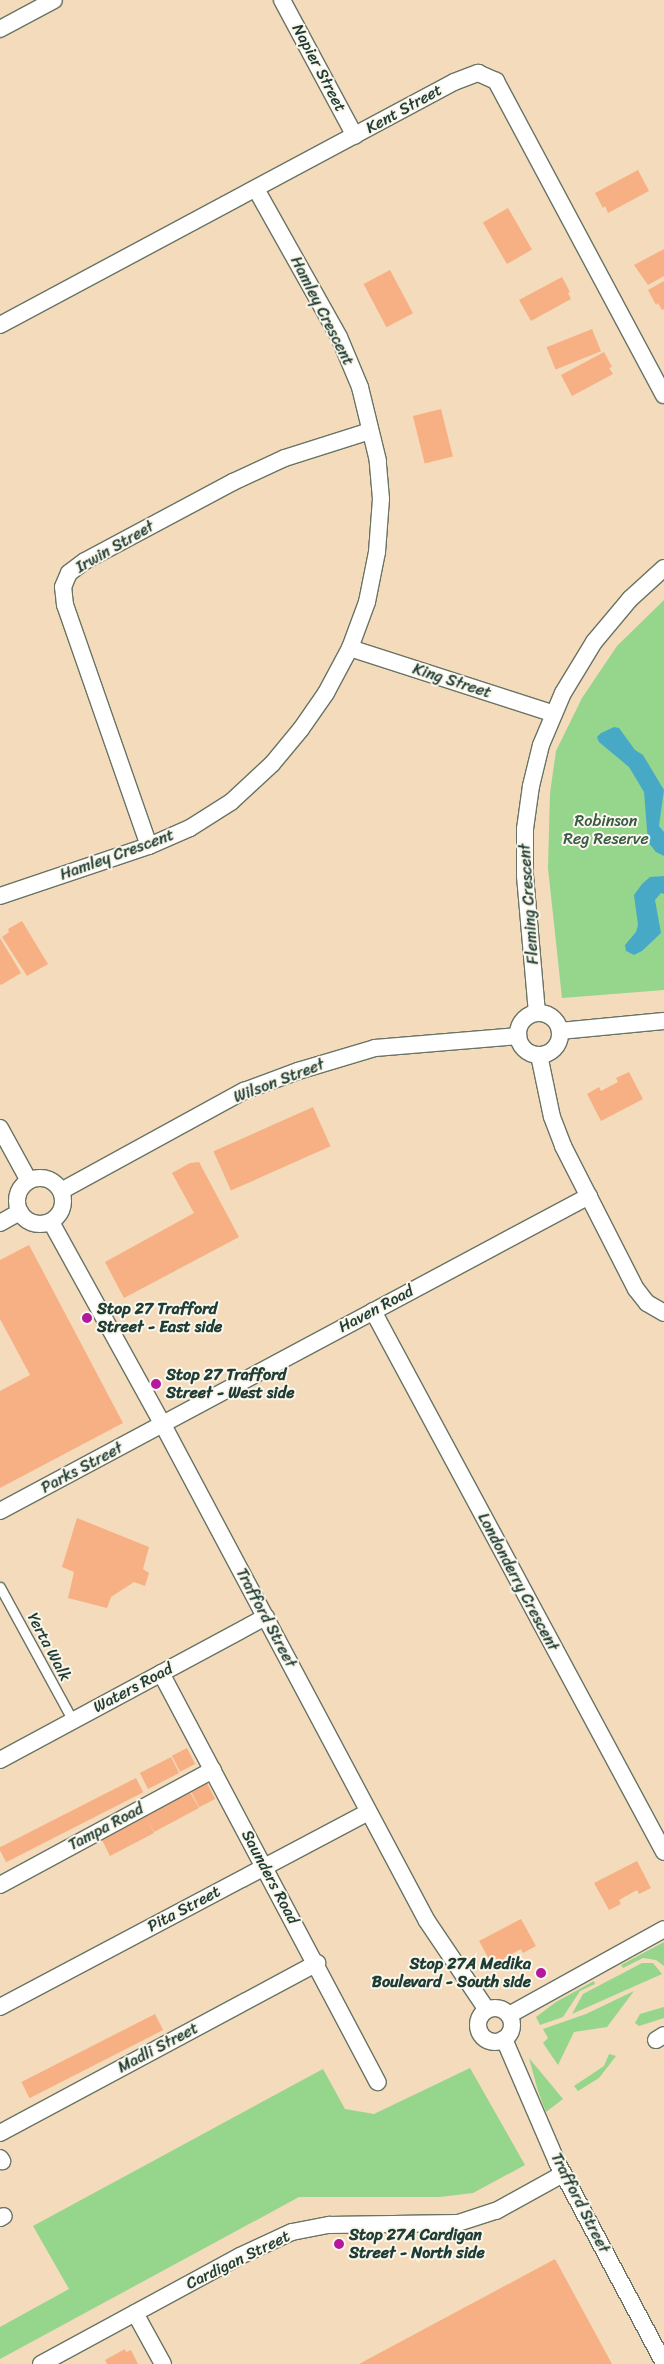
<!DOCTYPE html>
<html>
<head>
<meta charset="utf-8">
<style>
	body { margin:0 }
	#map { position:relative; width:664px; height:2364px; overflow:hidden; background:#f3dbbc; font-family:Sriracha,sans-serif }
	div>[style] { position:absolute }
	.green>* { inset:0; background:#96d58c }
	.water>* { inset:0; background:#48a9c7 }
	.building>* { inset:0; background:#f7b084; transform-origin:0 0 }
	.roads { filter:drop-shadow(1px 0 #697464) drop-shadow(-1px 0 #697464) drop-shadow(0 1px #697464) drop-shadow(0 -1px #697464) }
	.service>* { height:9px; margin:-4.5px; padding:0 4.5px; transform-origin:4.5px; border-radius:4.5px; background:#fff }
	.minor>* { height:16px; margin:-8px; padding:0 8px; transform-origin:8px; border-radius:8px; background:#fff }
	.minor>.ring { margin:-8px; padding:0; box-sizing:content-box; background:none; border:16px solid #fff; border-radius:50% }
	.dots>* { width:14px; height:14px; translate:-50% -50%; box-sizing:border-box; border:2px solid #fbf7ec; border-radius:50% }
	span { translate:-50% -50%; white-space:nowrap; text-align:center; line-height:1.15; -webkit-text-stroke:4px #fbf7ec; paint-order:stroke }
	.street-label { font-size:16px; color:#1f3d34 }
	.park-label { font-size:16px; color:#375b46 }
	.poi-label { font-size:16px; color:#1f3d34; font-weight:700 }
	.left { translate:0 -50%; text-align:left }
	.right { translate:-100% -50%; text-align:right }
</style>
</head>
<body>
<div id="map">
	<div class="green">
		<div style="clip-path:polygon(664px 600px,664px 990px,562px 998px,548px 868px,550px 793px,556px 751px,582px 698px,617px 646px)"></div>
		<div style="clip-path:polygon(664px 1942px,664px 1966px,656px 1960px,643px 1958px,623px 1968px,621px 1965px)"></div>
		<div style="clip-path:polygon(642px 1963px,653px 1963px,662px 1974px,572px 2014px,583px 1994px)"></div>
		<div style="clip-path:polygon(594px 1981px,595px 1984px,580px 1991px,563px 2017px,540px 2025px,536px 2017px,556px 2002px)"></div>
		<div style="clip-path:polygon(634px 1991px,607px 2027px,574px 2032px,558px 2065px,543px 2043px,548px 2038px,543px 2029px,586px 2014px)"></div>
		<div style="clip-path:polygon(664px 2007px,664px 2018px,639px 2026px,635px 2023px,640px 2014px)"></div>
		<div style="clip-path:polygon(609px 2054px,616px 2056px,599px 2078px,578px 2091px,574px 2086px,604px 2066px)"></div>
		<div style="clip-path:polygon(529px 2058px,563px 2099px,546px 2112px,538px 2091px)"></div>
		<div style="clip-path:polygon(470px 2068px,525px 2165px,473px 2193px,440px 2197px,299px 2197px,0 2359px,0 2327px,69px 2289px,33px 2226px,323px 2069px,345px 2109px,374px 2114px)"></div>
	</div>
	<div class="water">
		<div style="clip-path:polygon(614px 727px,619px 728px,635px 750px,643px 755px,664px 790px,659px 826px,664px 832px,664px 856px,656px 852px,648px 842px,644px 792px,629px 767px,599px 742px,597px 737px,601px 733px)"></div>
		<div style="clip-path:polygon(664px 876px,664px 894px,661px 893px,655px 900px,661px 933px,642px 951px,634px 955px,626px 951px,625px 945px,636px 932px,638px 925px,634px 895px,642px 884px,650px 877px)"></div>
	</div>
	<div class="building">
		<div style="clip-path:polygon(638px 170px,649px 191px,608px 213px,605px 206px,603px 208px,595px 193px)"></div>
		<div style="left:508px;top:208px;width:48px;height:29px;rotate:60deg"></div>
		<div style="clip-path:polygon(664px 249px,664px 276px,648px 285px,634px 265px)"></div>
		<div style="left:390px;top:270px;width:49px;height:30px;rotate:62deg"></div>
		<div style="clip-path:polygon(562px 277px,570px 292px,568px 293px,571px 299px,531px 321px,519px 300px)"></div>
		<div style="clip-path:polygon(664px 281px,664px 309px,662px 310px,658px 303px,656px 305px,648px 290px)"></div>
		<div style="left:592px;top:329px;width:24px;height:49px;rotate:68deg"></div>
		<div style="clip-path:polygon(604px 352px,612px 367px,609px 368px,613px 374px,572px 396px,561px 375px)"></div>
		<div style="left:441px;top:409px;width:49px;height:29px;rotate:76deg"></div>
		<div style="clip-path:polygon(22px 921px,48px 964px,27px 976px,2px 937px,9px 932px,8px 929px)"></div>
		<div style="clip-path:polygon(0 938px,21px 973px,1px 985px,0 984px)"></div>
		<div style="clip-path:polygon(629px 1072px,643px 1099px,601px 1121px,587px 1094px,599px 1087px,601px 1091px,618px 1082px,616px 1078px)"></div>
		<div style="left:313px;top:1107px;width:43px;height:109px;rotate:66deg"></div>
		<div style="clip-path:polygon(199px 1162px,239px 1237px,124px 1298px,105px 1262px,194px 1213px,172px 1173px,190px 1163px)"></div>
		<div style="clip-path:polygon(29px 1245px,123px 1423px,0 1488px,0 1391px,30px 1375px,0 1319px,0 1260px)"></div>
		<div style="clip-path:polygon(77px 1518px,149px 1547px,143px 1569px,149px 1573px,145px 1586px,134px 1582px,111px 1597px,107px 1608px,68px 1598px,74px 1572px,62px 1567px)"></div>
		<div style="left:187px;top:1748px;width:18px;height:17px;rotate:63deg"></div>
		<div style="left:171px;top:1757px;width:18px;height:35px;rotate:63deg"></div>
		<div style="left:136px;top:1778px;width:16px;height:154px;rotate:63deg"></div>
		<div style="left:207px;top:1783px;width:18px;height:18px;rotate:63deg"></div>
		<div style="clip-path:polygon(190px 1792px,199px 1808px,154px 1832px,147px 1820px,154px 1833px,110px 1856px,102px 1840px)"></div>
		<div style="clip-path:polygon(637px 1861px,651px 1888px,639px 1894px,637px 1890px,619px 1900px,621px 1904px,609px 1910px,594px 1883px)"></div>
		<div style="clip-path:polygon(521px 1919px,536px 1946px,523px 1953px,521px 1949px,504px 1958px,506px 1962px,494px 1968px,479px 1941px)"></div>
		<div style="left:155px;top:2014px;width:18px;height:150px;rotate:63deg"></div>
		<div style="clip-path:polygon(555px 2259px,612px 2364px,359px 2364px)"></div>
		<div style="clip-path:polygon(125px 2349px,126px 2352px,131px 2350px,138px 2364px,107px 2364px,105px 2360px)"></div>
	</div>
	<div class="roads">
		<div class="service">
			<div style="left:0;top:1587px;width:153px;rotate:61.4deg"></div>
		</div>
		<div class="minor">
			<div style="left:282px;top:0;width:154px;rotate:61.8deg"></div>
			<div style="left:0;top:29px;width:61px;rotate:-28.2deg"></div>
			<div style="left:0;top:325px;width:515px;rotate:-28.16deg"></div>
			<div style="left:454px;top:82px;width:26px;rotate:-21deg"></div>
			<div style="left:478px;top:73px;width:20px;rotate:24deg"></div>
			<div style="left:496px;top:81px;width:356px;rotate:61.9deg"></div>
			<div style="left:350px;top:648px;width:214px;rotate:17.9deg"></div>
			<div style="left:149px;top:846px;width:255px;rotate:-109.2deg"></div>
			<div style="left:65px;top:605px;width:18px;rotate:-96deg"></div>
			<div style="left:63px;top:587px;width:15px;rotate:-67deg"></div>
			<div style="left:69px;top:573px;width:20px;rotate:-37deg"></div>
			<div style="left:85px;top:561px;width:168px;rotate:-28.1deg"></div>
			<div style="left:233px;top:482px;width:57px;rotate:-24.8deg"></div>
			<div style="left:285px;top:458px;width:89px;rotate:-17.6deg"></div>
			<div style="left:0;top:896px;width:157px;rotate:-18.6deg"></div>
			<div style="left:149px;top:846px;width:45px;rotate:-23.7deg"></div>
			<div style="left:190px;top:828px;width:49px;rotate:-32.4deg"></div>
			<div style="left:231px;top:802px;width:56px;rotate:-42.8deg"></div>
			<div style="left:272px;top:764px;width:45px;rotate:-50.4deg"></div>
			<div style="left:301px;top:729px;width:44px;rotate:-55.2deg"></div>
			<div style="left:326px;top:693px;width:51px;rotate:-61.9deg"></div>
			<div style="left:350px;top:648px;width:49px;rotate:-69.7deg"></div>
			<div style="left:367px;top:602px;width:51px;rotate:-78.7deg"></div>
			<div style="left:377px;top:552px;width:53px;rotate:-85.7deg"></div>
			<div style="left:381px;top:499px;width:38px;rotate:-95deg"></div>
			<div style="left:378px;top:461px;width:76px;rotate:-103.7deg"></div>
			<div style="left:360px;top:387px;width:54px;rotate:-112.8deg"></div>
			<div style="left:339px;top:337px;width:170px;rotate:-119.3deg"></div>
			<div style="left:537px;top:1013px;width:138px;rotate:-95deg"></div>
			<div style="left:525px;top:876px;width:47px;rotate:-90deg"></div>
			<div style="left:525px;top:829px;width:43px;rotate:-82.1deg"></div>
			<div style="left:531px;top:786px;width:42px;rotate:-76.3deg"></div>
			<div style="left:541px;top:745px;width:56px;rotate:-67.1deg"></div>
			<div style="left:563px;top:693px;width:60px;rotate:-58.7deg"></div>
			<div style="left:594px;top:642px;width:56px;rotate:-50.1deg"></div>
			<div style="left:630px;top:599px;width:46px;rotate:-42.4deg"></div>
			<div class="ring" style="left:518px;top:1013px;width:26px;height:26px"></div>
			<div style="left:560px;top:1031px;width:104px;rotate:-5.5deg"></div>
			<div style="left:539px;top:1055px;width:63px;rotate:78.2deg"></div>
			<div style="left:552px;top:1117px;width:31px;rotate:69deg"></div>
			<div style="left:563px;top:1146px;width:161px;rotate:63deg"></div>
			<div style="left:636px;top:1289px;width:18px;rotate:52deg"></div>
			<div style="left:647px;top:1303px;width:20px;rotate:30deg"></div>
			<div style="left:0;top:1128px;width:60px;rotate:61.3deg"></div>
			<div class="ring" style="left:17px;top:1178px;width:30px;height:30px"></div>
			<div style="left:61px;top:1191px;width:209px;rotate:-28.7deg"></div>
			<div style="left:244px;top:1091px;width:58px;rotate:-20.3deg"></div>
			<div style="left:298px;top:1071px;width:80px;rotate:-16.6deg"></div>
			<div style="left:375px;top:1048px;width:144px;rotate:-4.8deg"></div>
			<div style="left:51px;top:1222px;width:230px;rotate:61.1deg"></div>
			<div style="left:162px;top:1423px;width:564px;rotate:61.98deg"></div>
			<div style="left:427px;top:1921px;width:107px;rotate:56deg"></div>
			<div style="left:0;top:1223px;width:23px;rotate:-29deg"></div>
			<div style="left:373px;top:1311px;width:614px;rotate:61.72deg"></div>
			<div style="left:0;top:1511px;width:668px;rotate:-28.14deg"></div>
			<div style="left:161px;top:1673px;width:463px;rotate:62.1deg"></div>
			<div style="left:0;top:1760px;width:302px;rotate:-28.3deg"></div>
			<div style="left:0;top:1885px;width:242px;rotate:-28.4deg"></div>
			<div style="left:0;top:2007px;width:416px;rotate:-27.9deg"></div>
			<div class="ring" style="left:478px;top:2008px;width:18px;height:18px"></div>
			<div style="left:509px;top:2015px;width:177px;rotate:-29deg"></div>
			<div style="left:504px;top:2039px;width:134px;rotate:66.7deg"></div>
			<div style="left:557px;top:2162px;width:228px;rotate:62deg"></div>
			<div style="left:656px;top:2040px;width:9px;rotate:-32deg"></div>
			<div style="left:0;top:2133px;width:360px;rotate:-28.2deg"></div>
			<div style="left:0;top:2158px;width:4px;rotate:56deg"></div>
			<div style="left:0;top:2218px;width:4px;rotate:-27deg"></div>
			<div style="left:135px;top:2313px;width:58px;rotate:61.2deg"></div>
			<div style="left:41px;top:2364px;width:226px;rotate:-28.5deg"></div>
			<div style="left:240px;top:2256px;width:57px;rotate:-24.8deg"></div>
			<div style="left:292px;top:2232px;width:38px;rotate:-11deg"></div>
			<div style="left:329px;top:2225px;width:129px;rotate:-0.9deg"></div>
			<div style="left:458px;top:2223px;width:40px;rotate:-18deg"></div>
			<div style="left:496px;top:2211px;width:77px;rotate:-28.9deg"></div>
		</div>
	</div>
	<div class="dots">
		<div style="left:87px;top:1318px;background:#b5179e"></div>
		<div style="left:156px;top:1384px;background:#b5179e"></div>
		<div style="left:541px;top:1973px;background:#b5179e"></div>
		<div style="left:339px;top:2244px;background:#b5179e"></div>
	</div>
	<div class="street-label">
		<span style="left:319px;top:68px;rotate:62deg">Napier Street</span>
		<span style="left:404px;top:109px;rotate:-29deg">Kent Street</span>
		<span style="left:322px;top:311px;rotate:63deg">Hamley Crescent</span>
		<span style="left:115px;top:547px;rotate:-30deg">Irwin Street</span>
		<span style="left:452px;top:681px;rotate:18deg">King Street</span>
		<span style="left:117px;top:855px;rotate:-20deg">Hamley Crescent</span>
		<span style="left:529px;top:904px;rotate:-94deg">Fleming Crescent</span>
		<span style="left:279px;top:1081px;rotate:-21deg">Wilson Street</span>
		<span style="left:376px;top:1309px;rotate:-28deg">Haven Road</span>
		<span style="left:82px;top:1468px;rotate:-28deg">Parks Street</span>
		<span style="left:518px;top:1582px;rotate:62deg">Londonderry Crescent</span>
		<span style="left:266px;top:1618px;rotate:62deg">Trafford Street</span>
		<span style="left:49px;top:1647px;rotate:62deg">Yerta Walk</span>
		<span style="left:133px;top:1688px;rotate:-28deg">Waters Road</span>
		<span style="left:106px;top:1827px;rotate:-28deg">Tampa Road</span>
		<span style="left:270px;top:1877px;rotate:62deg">Saunders Road</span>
		<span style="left:184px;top:1909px;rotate:-28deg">Pita Street</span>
		<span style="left:158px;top:2048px;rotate:-28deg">Madli Street</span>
		<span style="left:580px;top:2203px;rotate:63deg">Trafford Street</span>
		<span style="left:238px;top:2260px;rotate:-26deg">Cardigan Street</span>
	</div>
	<div class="park-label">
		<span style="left:606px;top:830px">Robinson<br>Reg Reserve</span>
	</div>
	<div class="poi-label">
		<span class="left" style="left:97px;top:1318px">Stop 27 Trafford<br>Street - East side</span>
		<span class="left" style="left:166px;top:1384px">Stop 27 Trafford<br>Street - West side</span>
		<span class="right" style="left:531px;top:1973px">Stop 27A Medika<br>Boulevard - South side</span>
		<span class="left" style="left:349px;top:2244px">Stop 27A Cardigan<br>Street - North side</span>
	</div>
</div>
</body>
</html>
